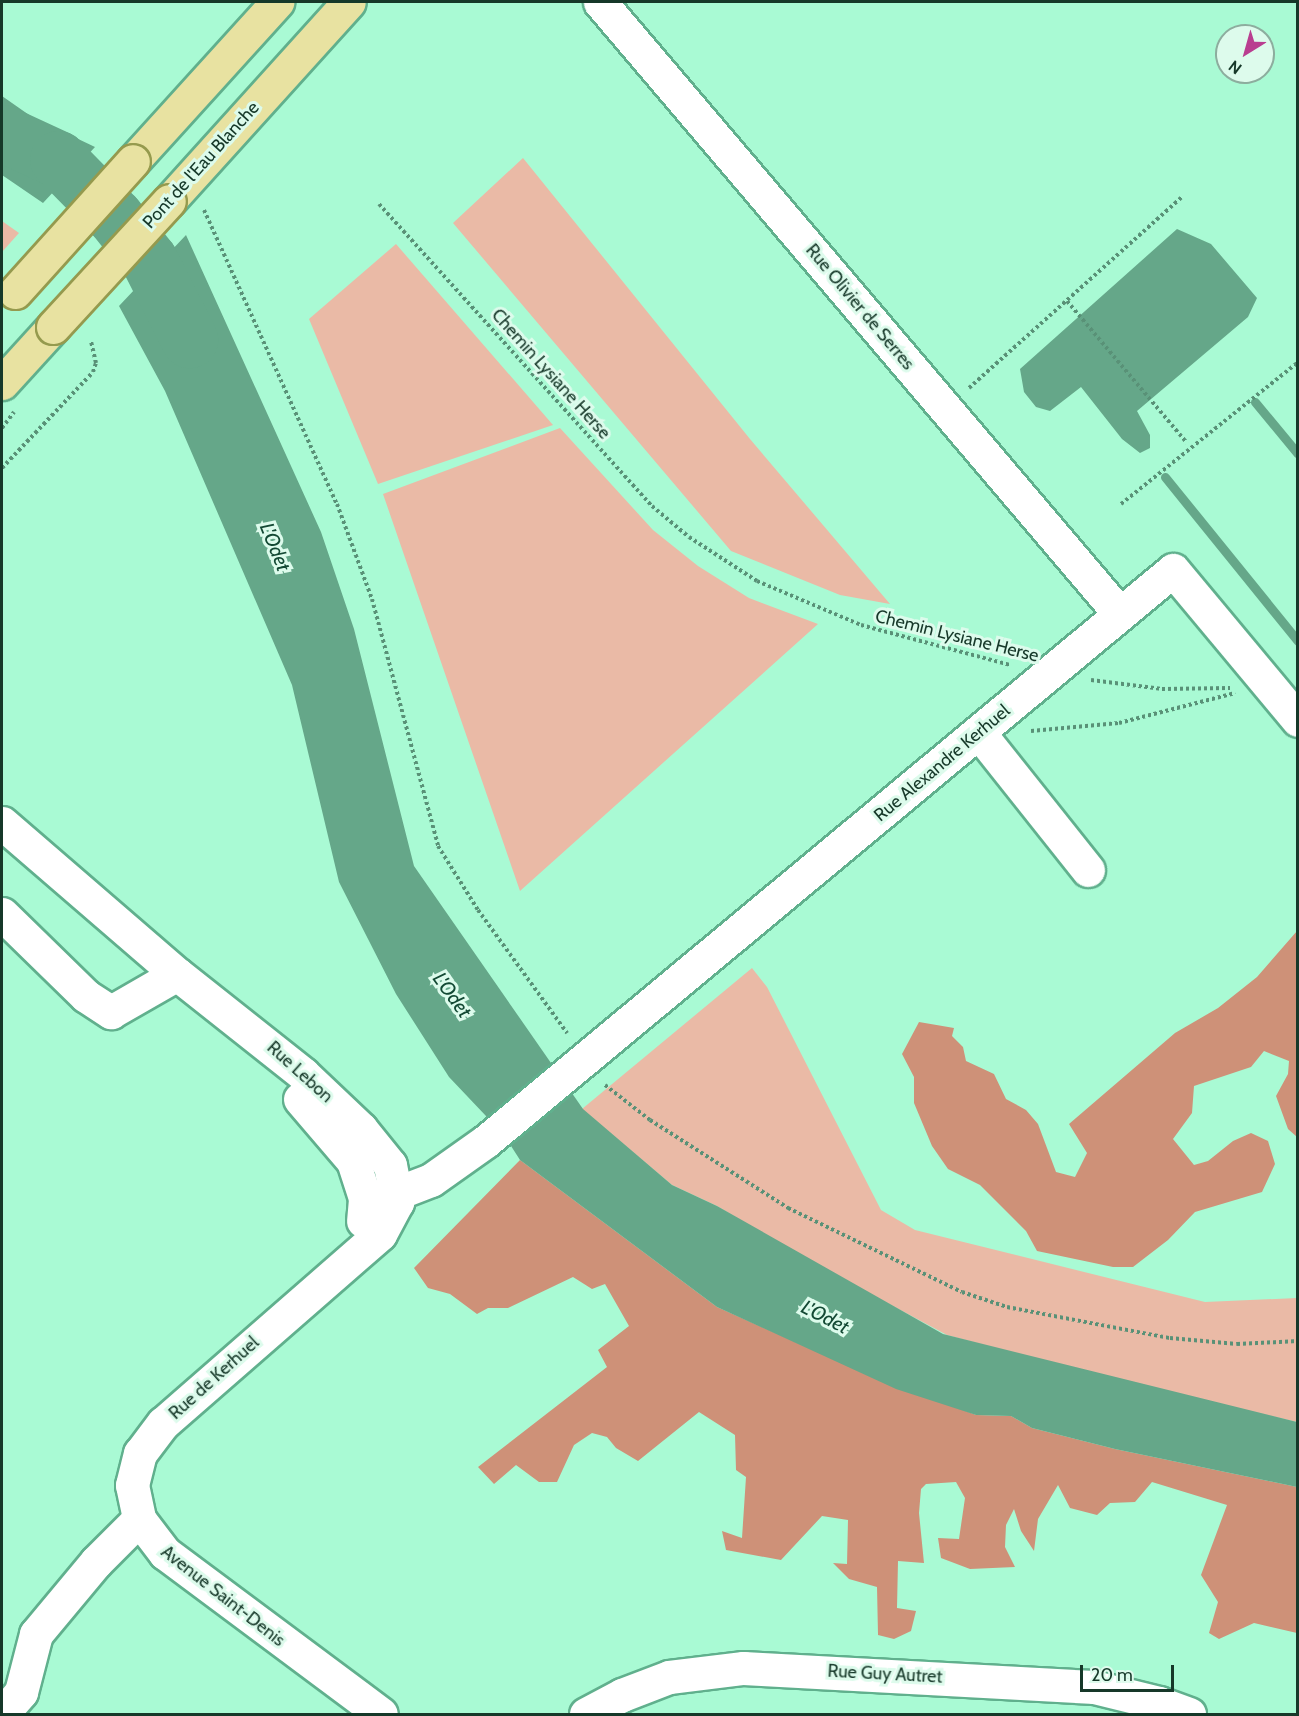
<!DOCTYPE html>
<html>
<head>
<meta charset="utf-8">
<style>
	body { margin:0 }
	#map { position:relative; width:1299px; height:1716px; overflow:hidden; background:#a9fad4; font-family:Cabin,sans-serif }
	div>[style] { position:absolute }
	.green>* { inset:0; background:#eabaa6 }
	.forest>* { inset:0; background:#ce9178 }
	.water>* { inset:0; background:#65a789 }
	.stream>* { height:9px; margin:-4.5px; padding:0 4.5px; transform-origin:4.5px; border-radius:4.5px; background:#65a789 }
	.river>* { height:57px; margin:-28.5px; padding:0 28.5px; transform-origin:28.5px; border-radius:28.5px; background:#65a789 }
	.path>* { height:4px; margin-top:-2px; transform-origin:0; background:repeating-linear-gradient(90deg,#599177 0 3px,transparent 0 6px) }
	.roads { filter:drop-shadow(2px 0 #60b08d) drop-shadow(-2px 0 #60b08d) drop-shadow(0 2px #60b08d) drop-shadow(0 -2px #60b08d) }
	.minor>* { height:33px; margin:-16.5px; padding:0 16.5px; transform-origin:16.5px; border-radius:16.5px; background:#fff }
	.major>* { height:33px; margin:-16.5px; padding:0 16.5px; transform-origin:16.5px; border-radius:16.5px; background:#e8e2a1 }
	.bridges { filter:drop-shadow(2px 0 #959a4e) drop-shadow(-2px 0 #959a4e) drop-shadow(0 2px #959a4e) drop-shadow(0 -2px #959a4e) }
	.major-bridge>* { height:33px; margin:-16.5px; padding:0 16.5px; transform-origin:16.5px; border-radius:16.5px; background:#e8e2a1 }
	span { translate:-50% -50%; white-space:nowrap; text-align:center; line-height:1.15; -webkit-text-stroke:6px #ddfbec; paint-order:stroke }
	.street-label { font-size:18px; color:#163829 }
	.water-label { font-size:20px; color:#134934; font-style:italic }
	.frame { position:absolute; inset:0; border:3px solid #163829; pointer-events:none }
	.north { position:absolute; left:1215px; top:24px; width:60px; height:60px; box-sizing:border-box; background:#ddfbec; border:2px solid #8dad9e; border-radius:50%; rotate:217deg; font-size:16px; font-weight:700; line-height:24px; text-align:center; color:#163829 }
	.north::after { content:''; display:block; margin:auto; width:21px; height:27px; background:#b93e90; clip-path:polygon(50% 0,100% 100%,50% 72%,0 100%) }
	.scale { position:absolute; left:1080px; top:1665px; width:94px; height:27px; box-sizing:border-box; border:3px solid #163829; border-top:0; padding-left:8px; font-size:18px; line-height:21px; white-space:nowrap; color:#163829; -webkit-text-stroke:4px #ddfbec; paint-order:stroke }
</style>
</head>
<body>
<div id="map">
	<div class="green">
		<div style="clip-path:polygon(523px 158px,750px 439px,890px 604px,840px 595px,731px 551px,453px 223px)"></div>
		<div style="clip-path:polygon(2px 221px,19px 233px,2px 252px)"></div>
		<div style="clip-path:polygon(396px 244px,553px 425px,378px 484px,309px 319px)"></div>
		<div style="clip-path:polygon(560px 428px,653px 530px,698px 566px,749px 598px,818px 624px,520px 891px,383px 494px)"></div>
		<div style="clip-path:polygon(752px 968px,767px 987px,881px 1210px,915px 1230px,1205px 1302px,1297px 1298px,1297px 1422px,1106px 1378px,947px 1335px,809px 1261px,717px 1206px,672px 1185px,582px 1109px)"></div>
	</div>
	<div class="forest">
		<div style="clip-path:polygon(1297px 931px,1297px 1137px,1288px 1129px,1276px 1096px,1288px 1074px,1289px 1061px,1264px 1051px,1251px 1067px,1194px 1086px,1192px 1113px,1173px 1139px,1194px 1165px,1208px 1161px,1233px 1141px,1251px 1133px,1268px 1141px,1275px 1164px,1262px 1192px,1195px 1212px,1168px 1240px,1133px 1267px,1113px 1267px,1037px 1251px,1026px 1231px,980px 1185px,948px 1169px,932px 1146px,914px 1103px,914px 1077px,902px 1054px,919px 1022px,954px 1028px,952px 1036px,963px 1047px,966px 1061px,994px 1074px,1006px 1099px,1026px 1110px,1038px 1124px,1056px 1172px,1075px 1177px,1087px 1153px,1069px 1124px,1175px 1033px,1218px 1008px,1257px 977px)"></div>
		<div style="clip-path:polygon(520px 1160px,717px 1307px,838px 1361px,976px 1415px,1011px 1416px,1032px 1428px,1115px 1449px,1297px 1487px,1297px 1633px,1254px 1623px,1219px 1639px,1209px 1633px,1218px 1602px,1201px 1575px,1227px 1505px,1152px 1482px,1135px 1502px,1110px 1503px,1097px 1515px,1070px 1508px,1058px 1485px,1038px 1519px,1034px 1551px,1021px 1531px,1014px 1509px,1006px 1525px,1005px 1547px,1015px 1567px,970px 1569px,941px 1558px,938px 1538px,959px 1539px,965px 1498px,956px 1482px,926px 1484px,921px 1489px,919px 1513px,924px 1563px,898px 1561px,897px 1608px,916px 1611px,911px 1631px,894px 1639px,878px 1635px,877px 1587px,849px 1579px,833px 1563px,847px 1564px,848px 1520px,822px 1516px,781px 1560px,726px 1550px,722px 1531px,742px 1538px,746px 1477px,736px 1470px,735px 1435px,699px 1412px,638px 1461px,616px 1448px,607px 1437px,592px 1433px,574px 1445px,557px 1482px,539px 1482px,516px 1465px,494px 1484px,478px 1467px,607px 1367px,598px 1350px,629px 1326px,605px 1284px,592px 1289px,573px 1277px,508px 1308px,488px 1308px,477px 1314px,450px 1294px,428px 1288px,414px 1268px)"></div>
	</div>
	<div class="water">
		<div style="clip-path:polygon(2px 96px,32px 117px,95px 147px,43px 203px,2px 175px)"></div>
		<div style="clip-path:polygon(1177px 229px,1211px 244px,1257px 298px,1248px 317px,1137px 411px,1150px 435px,1150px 448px,1140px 453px,1122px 439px,1081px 387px,1050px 411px,1036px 407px,1024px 392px,1020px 369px)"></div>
		<div style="clip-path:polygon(186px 235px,321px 532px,354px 629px,414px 866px,583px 1109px,672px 1185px,717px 1206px,943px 1334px,1297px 1422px,1297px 1487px,1115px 1449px,1032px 1428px,1011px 1416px,976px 1415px,896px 1389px,717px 1307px,520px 1160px,504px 1135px,449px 1077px,396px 994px,339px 882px,292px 685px,165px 391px,119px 306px)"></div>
	</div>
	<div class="stream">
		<div style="left:1255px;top:402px;width:67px;rotate:50.4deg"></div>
		<div style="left:1165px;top:477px;width:211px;rotate:51deg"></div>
	</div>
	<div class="river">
		<div style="left:2px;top:133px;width:62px;rotate:24.9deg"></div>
		<div style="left:58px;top:159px;width:81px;rotate:45.5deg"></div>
		<div style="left:115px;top:217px;width:55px;rotate:51.7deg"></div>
		<div style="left:149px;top:260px;width:89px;rotate:63.1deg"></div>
	</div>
	<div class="path">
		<div style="left:379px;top:204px;width:407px;rotate:47.9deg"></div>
		<div style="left:652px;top:506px;width:48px;rotate:40deg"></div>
		<div style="left:689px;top:537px;width:81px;rotate:32.9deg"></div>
		<div style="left:757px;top:581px;width:113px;rotate:22.9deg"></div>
		<div style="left:861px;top:625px;width:154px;rotate:15deg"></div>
		<div style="left:204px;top:210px;width:323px;rotate:65.7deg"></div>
		<div style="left:337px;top:504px;width:101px;rotate:69.8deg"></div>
		<div style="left:372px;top:599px;width:256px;rotate:75deg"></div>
		<div style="left:438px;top:846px;width:75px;rotate:58deg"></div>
		<div style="left:478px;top:910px;width:152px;rotate:54.1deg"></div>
		<div style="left:1067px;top:301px;width:186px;rotate:49.8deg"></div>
		<div style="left:969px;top:388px;width:286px;rotate:-41.9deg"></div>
		<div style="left:2px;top:428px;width:20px;rotate:-53deg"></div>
		<div style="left:2px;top:468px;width:132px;rotate:-46.5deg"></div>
		<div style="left:93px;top:372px;width:9px;rotate:-72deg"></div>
		<div style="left:96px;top:363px;width:22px;rotate:-103deg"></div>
		<div style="left:1121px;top:504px;width:226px;rotate:-38.7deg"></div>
		<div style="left:1091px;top:680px;width:72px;rotate:7.2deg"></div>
		<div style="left:1162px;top:689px;width:68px;rotate:-0.8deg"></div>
		<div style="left:1031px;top:731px;width:88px;rotate:-5.2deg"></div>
		<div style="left:1119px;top:723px;width:120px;rotate:-14.5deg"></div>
		<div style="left:605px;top:1085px;width:57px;rotate:37.9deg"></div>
		<div style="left:650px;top:1120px;width:164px;rotate:32.5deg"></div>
		<div style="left:788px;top:1208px;width:193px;rotate:25.8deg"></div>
		<div style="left:962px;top:1292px;width:47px;rotate:18.4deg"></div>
		<div style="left:1007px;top:1307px;width:166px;rotate:10.8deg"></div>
		<div style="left:1170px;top:1338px;width:67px;rotate:5.1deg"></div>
		<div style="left:1237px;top:1344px;width:61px;rotate:-2.8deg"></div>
	</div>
	<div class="roads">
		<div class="minor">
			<div style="left:600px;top:2px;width:803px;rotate:49.65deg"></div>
			<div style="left:979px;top:733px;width:175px;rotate:51.5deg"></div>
			<div style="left:2px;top:823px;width:231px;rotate:40.8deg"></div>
			<div style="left:177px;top:974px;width:161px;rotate:38.4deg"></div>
			<div style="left:303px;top:1074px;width:80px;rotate:43.5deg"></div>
			<div style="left:361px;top:1129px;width:46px;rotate:51.1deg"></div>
			<div style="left:390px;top:1165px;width:38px;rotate:79deg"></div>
			<div style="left:397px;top:1202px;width:36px;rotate:118deg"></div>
			<div style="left:380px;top:1234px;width:288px;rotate:138.9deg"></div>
			<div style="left:163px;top:1423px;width:38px;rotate:127deg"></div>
			<div style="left:140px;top:1453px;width:33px;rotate:104deg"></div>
			<div style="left:132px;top:1485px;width:35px;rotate:78deg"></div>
			<div style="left:139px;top:1519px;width:43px;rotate:52.6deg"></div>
			<div style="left:165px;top:1553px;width:269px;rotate:36.7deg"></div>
			<div style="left:2px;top:914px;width:117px;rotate:44.3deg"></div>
			<div style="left:86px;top:996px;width:30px;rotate:33deg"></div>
			<div style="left:111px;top:1012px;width:76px;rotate:-29.9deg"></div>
			<div style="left:300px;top:1099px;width:82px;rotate:49.5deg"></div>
			<div style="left:353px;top:1161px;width:40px;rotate:72deg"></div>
			<div style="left:365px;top:1199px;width:22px;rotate:95deg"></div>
			<div style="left:365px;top:1199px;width:33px;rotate:-11deg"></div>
			<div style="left:397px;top:1193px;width:36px;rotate:-21deg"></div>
			<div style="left:431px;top:1180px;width:67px;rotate:-35.3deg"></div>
			<div style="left:486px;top:1141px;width:893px;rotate:-39.73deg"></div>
			<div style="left:1173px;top:570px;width:195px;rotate:50.2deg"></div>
			<div style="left:2px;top:1714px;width:29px;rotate:-49deg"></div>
			<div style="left:21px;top:1692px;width:60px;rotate:-75.5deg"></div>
			<div style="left:36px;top:1634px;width:94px;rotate:-50.2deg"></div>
			<div style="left:96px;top:1562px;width:61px;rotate:-45deg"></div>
			<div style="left:586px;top:1714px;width:41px;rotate:-27.8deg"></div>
			<div style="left:622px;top:1695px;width:50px;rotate:-21deg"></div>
			<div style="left:669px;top:1677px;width:75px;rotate:-6.9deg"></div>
			<div style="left:743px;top:1668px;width:352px;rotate:3.1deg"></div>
			<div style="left:1094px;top:1687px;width:67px;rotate:13.8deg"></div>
			<div style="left:1159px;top:1703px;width:32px;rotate:20deg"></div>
		</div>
		<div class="major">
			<div style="left:133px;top:161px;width:215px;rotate:-47.8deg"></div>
			<div style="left:169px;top:201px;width:268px;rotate:-47.9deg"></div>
			<div style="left:2px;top:383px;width:76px;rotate:-47.7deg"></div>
		</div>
	</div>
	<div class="bridges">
		<div class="major-bridge">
			<div style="left:15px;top:292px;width:176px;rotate:-48deg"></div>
			<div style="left:53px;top:327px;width:171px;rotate:-47.4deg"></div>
		</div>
	</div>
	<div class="street-label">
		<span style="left:201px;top:165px;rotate:-48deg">Pont de l'Eau Blanche</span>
		<span style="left:860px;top:307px;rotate:50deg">Rue Olivier de Serres</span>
		<span style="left:551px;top:374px;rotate:48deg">Chemin Lysiane Herse</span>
		<span style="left:957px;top:636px;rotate:14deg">Chemin Lysiane Herse</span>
		<span style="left:942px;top:763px;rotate:-40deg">Rue Alexandre Kerhuel</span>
		<span style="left:300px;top:1072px;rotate:42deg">Rue Lebon</span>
		<span style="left:214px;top:1378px;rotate:-42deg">Rue de Kerhuel</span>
		<span style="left:223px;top:1596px;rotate:38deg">Avenue Saint-Denis</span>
		<span style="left:885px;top:1674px;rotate:3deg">Rue Guy Autret</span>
	</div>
	<div class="water-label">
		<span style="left:275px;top:547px;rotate:68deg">L'Odet</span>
		<span style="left:452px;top:995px;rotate:54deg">L'Odet</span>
		<span style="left:825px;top:1317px;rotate:27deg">L'Odet</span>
	</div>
	<div class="frame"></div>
	<div class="north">N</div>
	<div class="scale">20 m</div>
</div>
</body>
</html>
